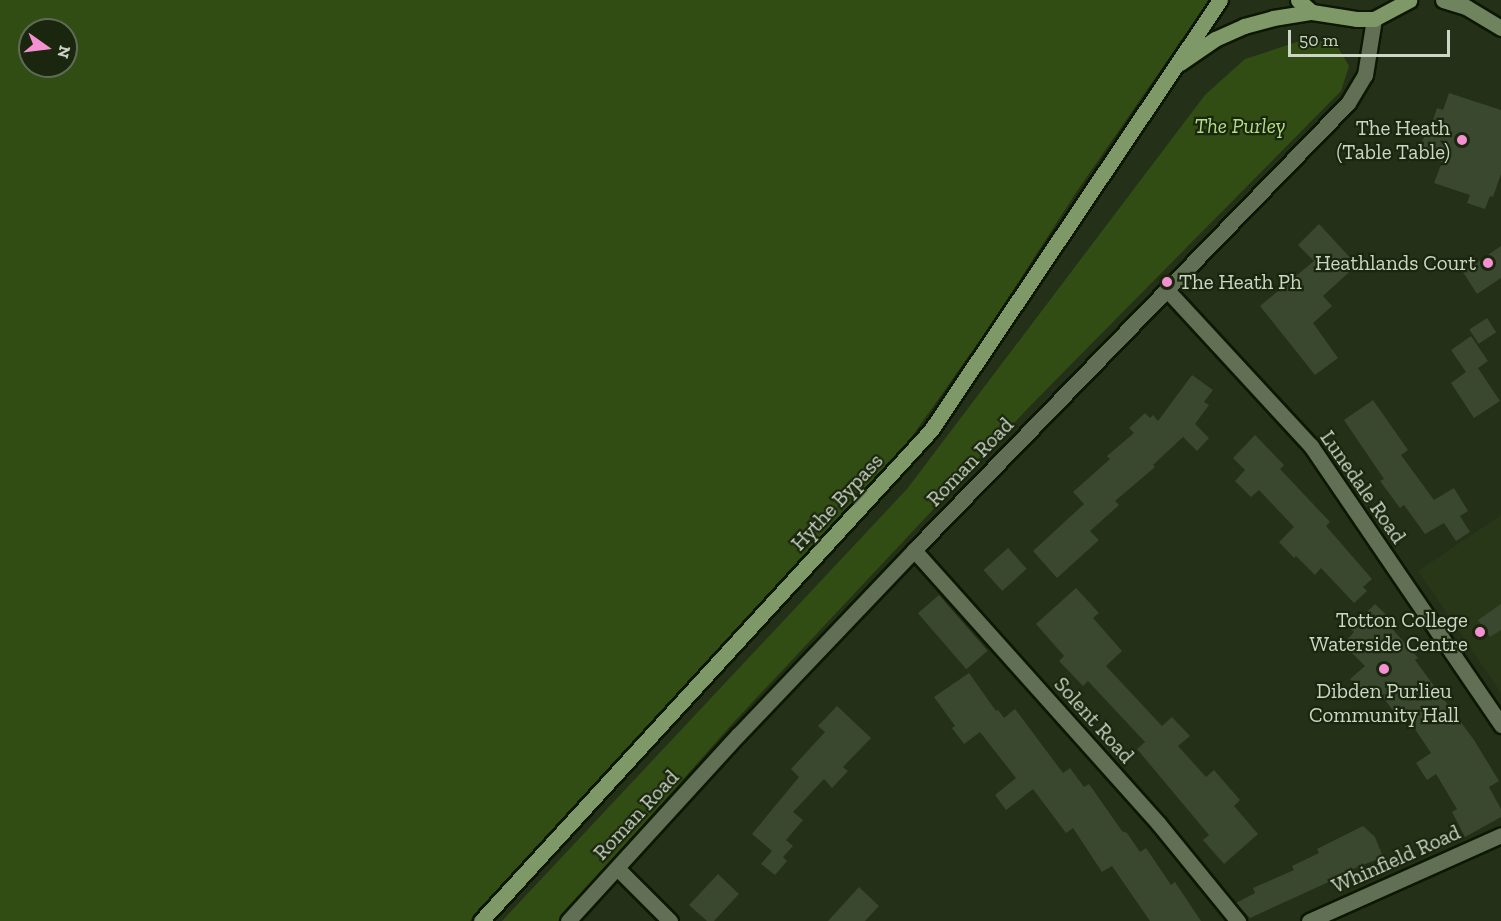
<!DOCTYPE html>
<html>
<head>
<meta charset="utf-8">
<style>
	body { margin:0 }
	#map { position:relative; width:1501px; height:921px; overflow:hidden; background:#243018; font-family:"Zilla Slab",serif }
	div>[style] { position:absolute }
	.built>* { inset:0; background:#273718 }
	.green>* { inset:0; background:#324d14 }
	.building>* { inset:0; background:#3a482f; transform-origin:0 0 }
	.roads { filter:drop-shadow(2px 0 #0d1803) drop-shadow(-2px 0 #0d1803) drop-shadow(0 2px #0d1803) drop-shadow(0 -2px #0d1803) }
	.street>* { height:15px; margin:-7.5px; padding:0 7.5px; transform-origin:7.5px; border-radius:7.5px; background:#617055 }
	.secondary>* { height:15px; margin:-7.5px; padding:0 7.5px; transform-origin:7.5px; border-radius:7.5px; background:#6f845e }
	.primary>* { height:15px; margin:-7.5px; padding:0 7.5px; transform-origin:7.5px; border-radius:7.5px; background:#7e9867 }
	.dots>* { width:16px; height:16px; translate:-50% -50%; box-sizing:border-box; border:3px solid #1a260e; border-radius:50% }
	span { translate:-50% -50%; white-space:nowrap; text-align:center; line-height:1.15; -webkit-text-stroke:4.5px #1a260e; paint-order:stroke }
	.park-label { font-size:21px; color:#b0df86; font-style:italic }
	.poi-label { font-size:21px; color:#ccd5c6 }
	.right { translate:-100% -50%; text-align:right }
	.left { translate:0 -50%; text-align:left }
	.street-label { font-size:21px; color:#ccd5c6 }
	.north { position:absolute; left:18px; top:18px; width:60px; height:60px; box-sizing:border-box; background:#1a260e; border:2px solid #616c58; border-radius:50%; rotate:104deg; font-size:16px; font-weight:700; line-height:24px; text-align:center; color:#ccd5c6 }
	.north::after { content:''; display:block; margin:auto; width:21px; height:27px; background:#f591d2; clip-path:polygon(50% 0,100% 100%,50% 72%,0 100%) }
	.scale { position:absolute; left:1288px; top:30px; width:162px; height:27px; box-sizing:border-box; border:3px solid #ccd5c6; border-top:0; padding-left:8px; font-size:18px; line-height:21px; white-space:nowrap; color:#ccd5c6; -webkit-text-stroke:4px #1a260e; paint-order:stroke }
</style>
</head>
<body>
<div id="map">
	<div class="built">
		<div style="clip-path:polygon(1501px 515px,1501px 693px,1418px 571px)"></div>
	</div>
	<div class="green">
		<div style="clip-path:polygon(evenodd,0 0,1209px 0,1077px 191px,990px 326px,903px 449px,470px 921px,0 921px,0 0,30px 30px,66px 30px,66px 66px,30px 66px,30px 30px)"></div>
		<div style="clip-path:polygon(1306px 39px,1336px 44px,1349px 66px,1341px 91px,1032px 404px,732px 724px,558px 921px,502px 921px,907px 489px,1205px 95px,1245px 59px)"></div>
	</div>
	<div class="building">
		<div style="clip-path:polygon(1449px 93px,1501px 110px,1501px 174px,1493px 197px,1490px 196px,1485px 209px,1467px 203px,1470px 195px,1434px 183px,1442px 162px,1418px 154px,1428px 125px,1431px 126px,1437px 108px,1443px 110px)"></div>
		<div style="clip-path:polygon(1319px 224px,1357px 265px,1323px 296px,1332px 306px,1313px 323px,1338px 358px,1315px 375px,1260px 306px,1314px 261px,1298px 245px)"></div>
		<div style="clip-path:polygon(1501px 246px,1501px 278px,1477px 294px,1463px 272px)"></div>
		<div style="left:1487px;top:318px;width:17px;height:21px;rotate:57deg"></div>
		<div style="clip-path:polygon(1471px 336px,1488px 361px,1478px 368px,1500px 401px,1474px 418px,1451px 383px,1466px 372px,1451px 350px)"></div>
		<div style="clip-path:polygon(1192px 375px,1213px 390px,1204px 402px,1209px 405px,1195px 424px,1209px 438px,1197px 451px,1183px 437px,1153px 465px,1155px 467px,1115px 501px,1119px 505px,1090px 531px,1099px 540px,1057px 578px,1033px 551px,1084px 504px,1073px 492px,1110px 459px,1107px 456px,1134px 433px,1129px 428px,1145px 413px,1150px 418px,1153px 415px,1158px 421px)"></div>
		<div style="clip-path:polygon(1373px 400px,1408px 450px,1401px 455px,1434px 500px,1454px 488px,1468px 511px,1460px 516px,1470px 532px,1456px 541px,1444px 523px,1425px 534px,1404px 505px,1400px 508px,1380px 481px,1384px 479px,1344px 420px)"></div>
		<div style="clip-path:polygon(1255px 435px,1284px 465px,1280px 469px,1330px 522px,1326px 526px,1372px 579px,1363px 587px,1367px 591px,1354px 603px,1321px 568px,1315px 575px,1296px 556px,1294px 558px,1279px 542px,1294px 527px,1259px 490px,1251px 497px,1235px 481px,1245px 470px,1233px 458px)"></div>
		<div style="left:1008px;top:548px;width:28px;height:33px;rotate:48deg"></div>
		<div style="clip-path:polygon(1076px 588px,1099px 613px,1093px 618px,1122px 651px,1106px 666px,1162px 726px,1172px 717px,1190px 736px,1178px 746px,1206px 777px,1214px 770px,1240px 800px,1234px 806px,1258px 834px,1224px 864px,1203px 840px,1209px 835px,1137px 749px,1145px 742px,1088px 681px,1083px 686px,1059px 661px,1064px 656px,1036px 624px)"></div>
		<div style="left:939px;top:595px;width:74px;height:28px;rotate:49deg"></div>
		<div style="clip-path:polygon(1375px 604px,1392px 620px,1388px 624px,1418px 658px,1415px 660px,1474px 740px,1499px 781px,1489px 787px,1501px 809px,1501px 817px,1465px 837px,1452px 812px,1457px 809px,1436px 774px,1427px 780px,1416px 763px,1431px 753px,1400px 707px,1394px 712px,1379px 692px,1369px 701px,1350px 679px,1365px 666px,1343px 644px,1354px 632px,1350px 628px)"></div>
		<div style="clip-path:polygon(1501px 604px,1501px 630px,1490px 637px,1478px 620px)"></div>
		<div style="clip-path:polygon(969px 673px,996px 711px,998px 710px,1004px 718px,1015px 709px,1063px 773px,1070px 768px,1084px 787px,1089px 784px,1122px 831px,1127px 833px,1140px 852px,1146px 848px,1171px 885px,1175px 882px,1201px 921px,1150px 921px,1112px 866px,1102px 872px,1073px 828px,1066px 833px,1033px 789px,1006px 810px,995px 795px,1016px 778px,980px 732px,964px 744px,952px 728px,955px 726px,934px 697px)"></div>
		<div style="clip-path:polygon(837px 706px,871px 738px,843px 767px,848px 771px,832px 788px,824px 779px,793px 812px,803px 820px,786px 840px,793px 846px,783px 857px,787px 861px,775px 875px,761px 864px,772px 851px,752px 834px,799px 777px,791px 769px,825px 732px,818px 726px)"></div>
		<div style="clip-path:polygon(1363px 826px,1375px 837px,1383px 857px,1343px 873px,1344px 875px,1250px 918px,1236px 903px,1255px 893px,1253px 888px,1294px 870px,1292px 866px,1319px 853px,1317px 849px)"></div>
		<div style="clip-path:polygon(718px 874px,739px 894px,714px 921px,707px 921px,689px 905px)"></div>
		<div style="clip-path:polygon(859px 887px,879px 906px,865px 921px,828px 921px)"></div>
	</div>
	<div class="roads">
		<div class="street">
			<div style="left:1168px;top:291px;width:211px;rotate:47.3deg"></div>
			<div style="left:1311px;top:446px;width:338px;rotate:55.7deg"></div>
			<div style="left:914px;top:550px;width:366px;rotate:48.2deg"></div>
			<div style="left:1158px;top:823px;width:127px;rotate:50.8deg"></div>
			<div style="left:617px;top:868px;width:75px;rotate:45deg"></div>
			<div style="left:568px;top:921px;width:253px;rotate:-47.6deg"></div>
			<div style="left:739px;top:734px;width:254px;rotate:-46.4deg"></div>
			<div style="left:914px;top:550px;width:623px;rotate:-45.85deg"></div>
			<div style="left:1348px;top:103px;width:33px;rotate:-59deg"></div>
			<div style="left:1365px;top:75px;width:57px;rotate:-80.9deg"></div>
			<div style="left:1309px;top:921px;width:210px;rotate:-24.1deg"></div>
		</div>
		<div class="secondary">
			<div style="left:1443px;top:0;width:24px;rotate:17deg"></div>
			<div style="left:1466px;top:7px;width:41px;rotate:31deg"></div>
		</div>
		<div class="primary">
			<div style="left:1298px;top:0;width:18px;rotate:41deg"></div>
			<div style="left:1312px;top:12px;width:46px;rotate:8.8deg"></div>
			<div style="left:1357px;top:19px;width:17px"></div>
			<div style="left:1374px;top:19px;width:40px;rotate:-28deg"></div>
			<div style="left:1180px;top:63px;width:42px;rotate:-34.4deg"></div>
			<div style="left:1215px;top:39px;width:32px;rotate:-24deg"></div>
			<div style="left:1244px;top:26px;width:30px;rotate:-15deg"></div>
			<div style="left:1273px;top:18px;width:39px;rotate:-9deg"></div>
			<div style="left:481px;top:921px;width:666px;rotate:-47.49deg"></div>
			<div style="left:931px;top:430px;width:518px;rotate:-56.1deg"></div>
		</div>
	</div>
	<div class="dots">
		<div style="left:1462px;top:140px;background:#f591d2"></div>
		<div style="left:1488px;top:263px;background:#f591d2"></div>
		<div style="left:1167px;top:282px;background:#f591d2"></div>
		<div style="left:1480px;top:632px;background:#f591d2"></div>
		<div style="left:1384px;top:669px;background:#f591d2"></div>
	</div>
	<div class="park-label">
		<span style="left:1240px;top:126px">The Purley</span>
	</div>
	<div class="poi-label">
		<span class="right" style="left:1450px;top:140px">The Heath<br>(Table Table)</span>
		<span class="right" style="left:1476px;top:263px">Heathlands Court</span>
		<span class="left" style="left:1179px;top:282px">The Heath Ph</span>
		<span class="right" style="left:1468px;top:632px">Totton College<br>Waterside Centre</span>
		<span style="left:1384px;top:703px">Dibden Purlieu<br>Community Hall</span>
	</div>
	<div class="street-label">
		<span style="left:970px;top:462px;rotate:-46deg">Roman Road</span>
		<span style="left:1363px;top:487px;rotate:55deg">Lunedale Road</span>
		<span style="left:837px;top:502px;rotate:-47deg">Hythe Bypass</span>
		<span style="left:1094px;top:720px;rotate:48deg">Solent Road</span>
		<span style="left:636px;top:815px;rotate:-47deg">Roman Road</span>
		<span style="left:1396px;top:859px;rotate:-24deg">Whinfield Road</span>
	</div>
	<div class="north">N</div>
	<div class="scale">50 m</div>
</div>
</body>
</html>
